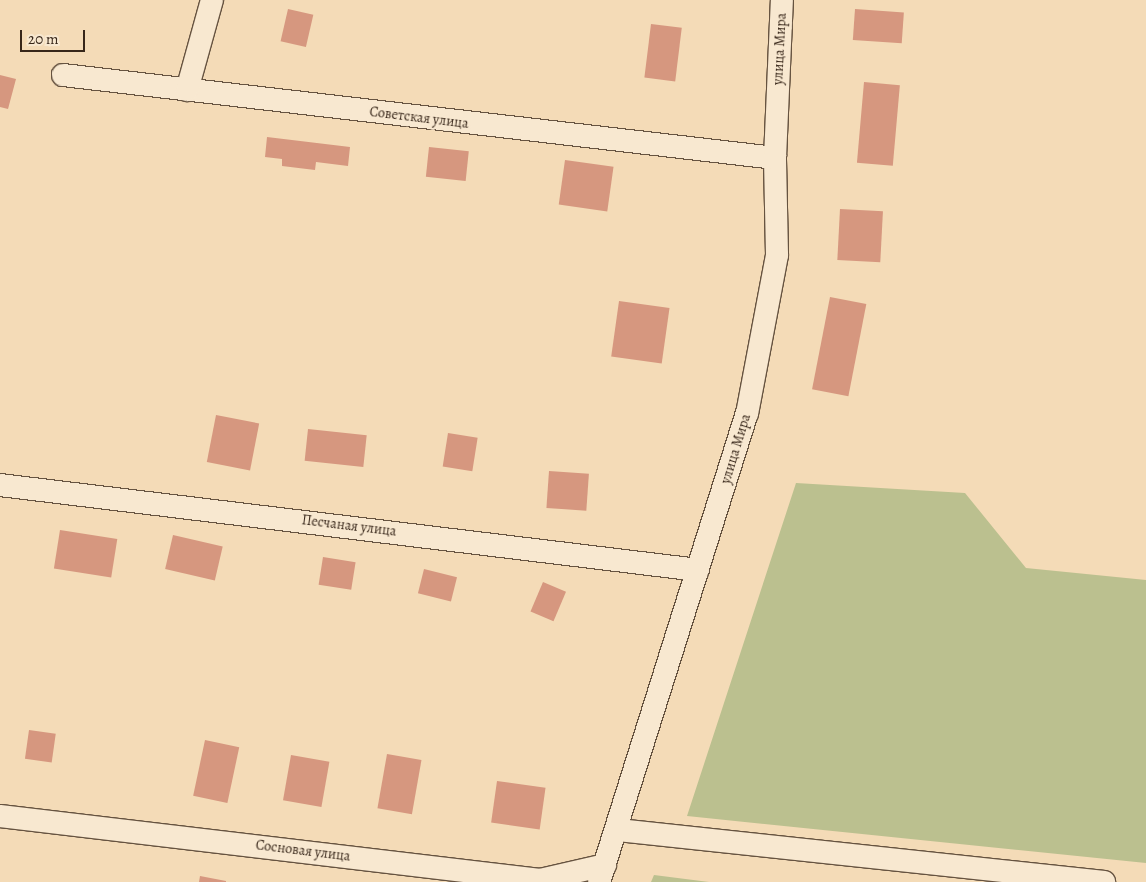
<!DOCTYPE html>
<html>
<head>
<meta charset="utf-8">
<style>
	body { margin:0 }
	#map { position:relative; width:1146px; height:882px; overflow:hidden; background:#f4dbb7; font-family:Alegreya,serif }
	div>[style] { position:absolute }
	.green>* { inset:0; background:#bbc08f }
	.building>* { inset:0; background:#d6977f; transform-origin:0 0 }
	.roads { filter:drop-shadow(1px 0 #665340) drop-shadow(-1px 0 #665340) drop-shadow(0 1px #665340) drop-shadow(0 -1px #665340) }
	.minor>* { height:22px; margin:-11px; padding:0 11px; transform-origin:11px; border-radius:11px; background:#f8e8d0 }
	span { translate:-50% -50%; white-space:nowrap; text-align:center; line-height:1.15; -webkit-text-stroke:4.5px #f8e8d0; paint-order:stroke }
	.street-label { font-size:14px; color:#372619 }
	.scale { position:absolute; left:20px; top:30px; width:65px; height:22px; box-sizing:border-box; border:2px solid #372619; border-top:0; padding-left:6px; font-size:15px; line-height:18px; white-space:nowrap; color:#372619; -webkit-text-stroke:4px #f8e8d0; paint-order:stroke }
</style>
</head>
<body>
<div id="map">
	<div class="green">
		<div style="clip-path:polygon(796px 483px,965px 493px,1026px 568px,1146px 580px,1146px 863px,687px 816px)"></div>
		<div style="clip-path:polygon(654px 875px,709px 882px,651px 882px)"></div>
	</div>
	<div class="building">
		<div style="left:288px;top:9px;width:26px;height:33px;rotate:13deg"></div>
		<div style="left:855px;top:9px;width:49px;height:31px;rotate:4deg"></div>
		<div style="left:651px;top:24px;width:31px;height:54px;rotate:7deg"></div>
		<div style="clip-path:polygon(0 75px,16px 79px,8px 109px,0 107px)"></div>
		<div style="left:864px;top:82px;width:36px;height:81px;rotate:5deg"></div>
		<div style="clip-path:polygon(267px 137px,350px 147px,348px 166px,316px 162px,315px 170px,282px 166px,282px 159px,265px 157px)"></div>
		<div style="left:429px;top:147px;width:40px;height:30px;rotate:6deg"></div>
		<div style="left:565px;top:160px;width:49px;height:45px;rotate:8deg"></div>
		<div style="left:840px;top:209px;width:43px;height:51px;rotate:3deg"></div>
		<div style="left:830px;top:297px;width:37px;height:94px;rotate:11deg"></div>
		<div style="left:619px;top:301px;width:51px;height:56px;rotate:8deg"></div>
		<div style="left:216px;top:415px;width:44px;height:48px;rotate:11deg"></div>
		<div style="left:308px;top:429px;width:59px;height:32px;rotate:6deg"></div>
		<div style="left:448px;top:433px;width:30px;height:34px;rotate:9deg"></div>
		<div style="left:549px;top:471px;width:40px;height:37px;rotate:4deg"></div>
		<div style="left:60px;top:530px;width:58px;height:39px;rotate:9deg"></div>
		<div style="left:173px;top:535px;width:51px;height:35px;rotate:13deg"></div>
		<div style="left:323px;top:557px;width:33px;height:28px;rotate:9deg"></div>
		<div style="left:424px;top:569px;width:34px;height:25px;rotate:14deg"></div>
		<div style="left:543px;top:582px;width:25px;height:32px;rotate:23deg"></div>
		<div style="left:29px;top:730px;width:27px;height:29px;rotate:8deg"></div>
		<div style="left:205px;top:740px;width:35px;height:57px;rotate:12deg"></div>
		<div style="left:387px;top:754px;width:35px;height:55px;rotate:10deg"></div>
		<div style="left:291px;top:755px;width:39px;height:46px;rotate:10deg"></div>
		<div style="left:497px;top:781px;width:49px;height:42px;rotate:8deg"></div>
		<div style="clip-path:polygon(200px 876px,226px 881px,226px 882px,199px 882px)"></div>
	</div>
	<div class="roads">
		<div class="minor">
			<div style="left:63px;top:75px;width:717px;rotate:6.65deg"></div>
			<div style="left:187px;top:90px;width:93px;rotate:-74.5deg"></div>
			<div style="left:0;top:485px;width:703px;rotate:6.94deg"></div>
			<div style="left:0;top:816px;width:544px;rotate:6.76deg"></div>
			<div style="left:540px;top:880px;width:67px;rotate:-13deg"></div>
			<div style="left:618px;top:830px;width:489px;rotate:6.1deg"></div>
			<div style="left:599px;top:882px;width:491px;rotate:-72.5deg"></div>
			<div style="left:747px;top:414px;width:162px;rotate:-79.3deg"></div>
			<div style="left:777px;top:255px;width:97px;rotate:-91.2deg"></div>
			<div style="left:775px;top:158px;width:158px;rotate:-87.5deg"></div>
		</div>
	</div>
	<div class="street-label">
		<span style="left:780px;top:49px;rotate:-87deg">улица Мира</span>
		<span style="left:419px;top:118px;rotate:7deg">Советская улица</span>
		<span style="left:736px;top:449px;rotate:-73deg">улица Мира</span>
		<span style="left:349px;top:526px;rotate:7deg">Песчаная улица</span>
		<span style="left:303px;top:851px;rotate:7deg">Сосновая улица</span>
	</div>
	<div class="scale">20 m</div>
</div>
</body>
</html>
